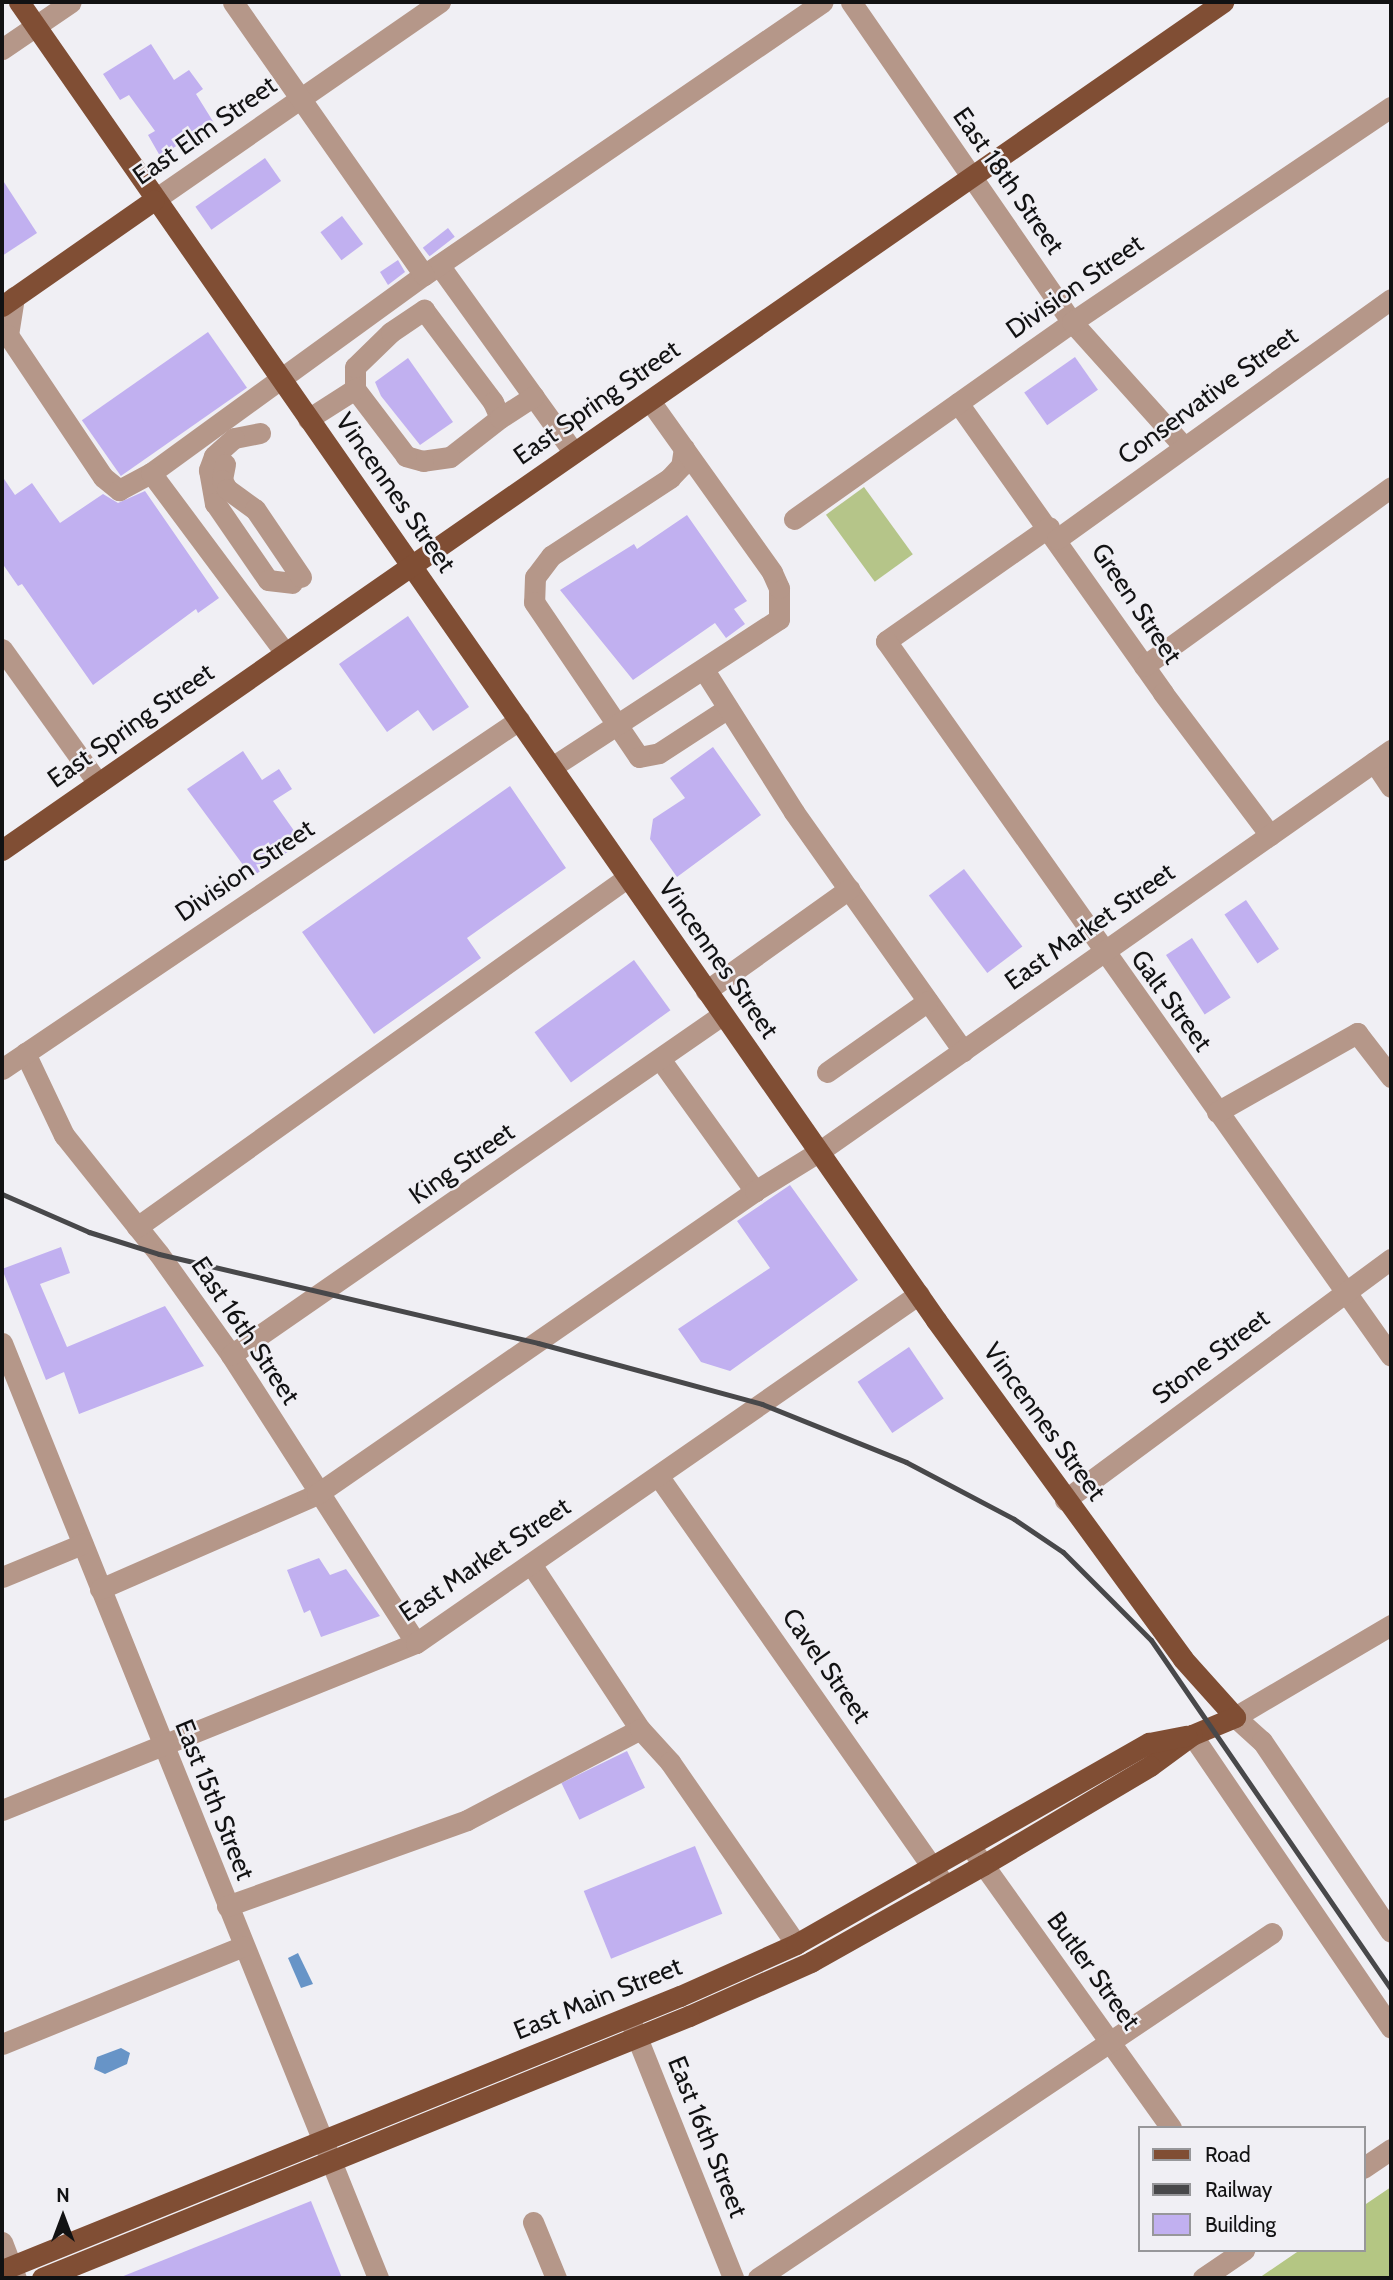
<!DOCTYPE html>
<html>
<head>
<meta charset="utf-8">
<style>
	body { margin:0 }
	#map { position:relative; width:1393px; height:2280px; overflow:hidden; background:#f0eff4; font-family:Cabin,sans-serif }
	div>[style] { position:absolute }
	.green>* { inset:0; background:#b5c589; transform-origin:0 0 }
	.forest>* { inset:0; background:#b4c683 }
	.water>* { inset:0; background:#6794c7 }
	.building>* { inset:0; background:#c1b0f0; transform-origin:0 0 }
	.minor>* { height:21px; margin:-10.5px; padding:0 10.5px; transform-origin:10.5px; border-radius:10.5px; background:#b59789 }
	.major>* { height:21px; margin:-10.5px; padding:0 10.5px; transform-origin:10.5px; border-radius:10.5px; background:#804e34 }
	.rail>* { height:5px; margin:-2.5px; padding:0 2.5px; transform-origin:2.5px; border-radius:2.5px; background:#48484a }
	span { translate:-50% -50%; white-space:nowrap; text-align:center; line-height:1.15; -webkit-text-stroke:5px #f0eff4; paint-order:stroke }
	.street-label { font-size:26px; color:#121213 }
	.frame { position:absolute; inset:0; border:4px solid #121213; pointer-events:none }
	.legend { position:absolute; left:1138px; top:2126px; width:228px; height:126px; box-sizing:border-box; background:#f0eff4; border:2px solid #97979a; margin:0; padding:9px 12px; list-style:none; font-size:21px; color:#121213 }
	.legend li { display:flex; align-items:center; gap:14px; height:35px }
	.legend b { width:35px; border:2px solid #97979a }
	.north { position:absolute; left:28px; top:2182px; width:70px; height:70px; -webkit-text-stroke:5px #f0eff4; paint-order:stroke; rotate:0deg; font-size:19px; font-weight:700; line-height:28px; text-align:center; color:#121213 }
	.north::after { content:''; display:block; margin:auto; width:24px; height:32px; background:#121213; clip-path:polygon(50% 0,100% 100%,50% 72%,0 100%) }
</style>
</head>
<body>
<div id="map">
	<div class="green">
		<div style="left:864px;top:487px;width:83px;height:47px;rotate:54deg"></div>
	</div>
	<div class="forest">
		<div style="clip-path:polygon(1391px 2187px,1391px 2278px,1259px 2278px,1300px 2250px,1363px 2250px,1363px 2206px)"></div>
	</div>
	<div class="water">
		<div style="clip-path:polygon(298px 1953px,313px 1984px,301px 1988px,288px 1958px)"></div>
		<div style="clip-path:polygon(121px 2048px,130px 2053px,127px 2064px,105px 2074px,94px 2069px,97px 2057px)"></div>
	</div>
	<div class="building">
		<div style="clip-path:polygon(151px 44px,174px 80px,189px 70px,203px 89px,196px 94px,214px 123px,160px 156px,148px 135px,155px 131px,129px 95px,120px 100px,103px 74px)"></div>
		<div style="left:265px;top:158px;width:28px;height:85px;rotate:55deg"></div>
		<div style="clip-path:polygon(2px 179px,37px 233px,2px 256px)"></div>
		<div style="left:342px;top:216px;width:35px;height:27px;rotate:53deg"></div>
		<div style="left:448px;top:228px;width:11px;height:32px;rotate:52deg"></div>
		<div style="clip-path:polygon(398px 260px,405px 272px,388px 285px,380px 272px)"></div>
		<div style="left:208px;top:332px;width:68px;height:154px;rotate:55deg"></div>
		<div style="left:1075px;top:357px;width:40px;height:62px;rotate:55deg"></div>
		<div style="clip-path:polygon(408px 358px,453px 422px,420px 445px,381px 396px,375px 382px)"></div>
		<div style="clip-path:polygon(2px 476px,15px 495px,32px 483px,60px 523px,103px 494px,118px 503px,145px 491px,219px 598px,198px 613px,196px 609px,93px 685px,22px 584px,18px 586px,2px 563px)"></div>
		<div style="clip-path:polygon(687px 515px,747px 601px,734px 609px,745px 624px,726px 638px,715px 623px,633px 680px,560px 590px,634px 544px,637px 549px)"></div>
		<div style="clip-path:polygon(408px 616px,469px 707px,433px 731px,418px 710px,387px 732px,339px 664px)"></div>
		<div style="clip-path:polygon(713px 747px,761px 815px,677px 877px,650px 839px,653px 819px,685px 798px,670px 778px)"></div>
		<div style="clip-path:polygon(243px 751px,262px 780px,279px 769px,292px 789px,273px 801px,302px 842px,252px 877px,187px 789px)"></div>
		<div style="clip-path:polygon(510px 786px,566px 868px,467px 938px,481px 958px,374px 1034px,302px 932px)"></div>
		<div style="left:964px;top:869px;width:97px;height:44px;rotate:53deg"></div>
		<div style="left:1246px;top:900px;width:59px;height:26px;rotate:56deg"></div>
		<div style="left:1192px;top:938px;width:71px;height:31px;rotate:57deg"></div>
		<div style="left:634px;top:960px;width:62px;height:123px;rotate:54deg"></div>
		<div style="clip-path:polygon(790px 1185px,858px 1280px,730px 1371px,701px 1362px,678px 1329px,770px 1268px,737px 1221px)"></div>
		<div style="clip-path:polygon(61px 1247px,70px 1273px,40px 1284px,67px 1347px,165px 1306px,204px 1366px,79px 1414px,64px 1372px,46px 1380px,2px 1269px)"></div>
		<div style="left:909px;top:1347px;width:62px;height:62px;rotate:56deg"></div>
		<div style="clip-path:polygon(319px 1558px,330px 1575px,346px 1569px,380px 1616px,321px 1637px,310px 1610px,304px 1613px,287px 1570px)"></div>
		<div style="left:627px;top:1751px;width:41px;height:73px;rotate:64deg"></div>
		<div style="left:695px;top:1846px;width:73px;height:120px;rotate:68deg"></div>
		<div style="clip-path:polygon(311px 2201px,342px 2278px,121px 2278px,121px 2277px)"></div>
	</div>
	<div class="minor">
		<div style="left:851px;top:2px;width:389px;rotate:55.4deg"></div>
		<div style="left:1072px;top:322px;width:168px;rotate:48.1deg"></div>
		<div style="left:2px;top:49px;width:83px;rotate:-34.3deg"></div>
		<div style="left:154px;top:200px;width:348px;rotate:-34.7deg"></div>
		<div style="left:439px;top:265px;width:231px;rotate:54.3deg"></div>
		<div style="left:424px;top:275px;width:483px;rotate:-34.4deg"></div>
		<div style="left:14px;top:297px;width:38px;rotate:99deg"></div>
		<div style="left:8px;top:335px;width:171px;rotate:56.2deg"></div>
		<div style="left:103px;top:477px;width:21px;rotate:39deg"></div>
		<div style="left:119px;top:490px;width:36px;rotate:-28deg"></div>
		<div style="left:151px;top:473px;width:337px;rotate:-36deg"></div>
		<div style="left:424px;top:275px;width:333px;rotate:-125deg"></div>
		<div style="left:424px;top:310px;width:115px;rotate:53.1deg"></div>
		<div style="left:493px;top:402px;width:17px;rotate:66deg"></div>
		<div style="left:500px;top:418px;width:63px;rotate:142deg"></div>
		<div style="left:450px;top:457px;width:27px;rotate:172deg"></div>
		<div style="left:423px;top:461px;width:18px;rotate:-164deg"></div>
		<div style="left:406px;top:456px;width:84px;rotate:-127.3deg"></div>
		<div style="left:355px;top:389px;width:22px;rotate:-90deg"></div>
		<div style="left:355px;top:367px;width:50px;rotate:-44.2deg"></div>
		<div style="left:391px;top:332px;width:40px;rotate:-34deg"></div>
		<div style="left:958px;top:403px;width:355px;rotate:54.7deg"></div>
		<div style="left:1163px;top:693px;width:178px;rotate:53deg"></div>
		<div style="left:500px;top:418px;width:40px;rotate:-32.9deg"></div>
		<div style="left:308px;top:419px;width:56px;rotate:-32.6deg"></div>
		<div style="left:260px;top:433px;width:26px;rotate:169deg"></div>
		<div style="left:234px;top:438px;width:27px;rotate:138deg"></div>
		<div style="left:214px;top:456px;width:15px;rotate:110deg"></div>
		<div style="left:209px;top:470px;width:34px;rotate:80deg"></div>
		<div style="left:215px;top:503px;width:93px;rotate:55.5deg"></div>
		<div style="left:268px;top:580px;width:24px;rotate:7deg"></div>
		<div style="left:684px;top:448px;width:18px;rotate:99deg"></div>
		<div style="left:681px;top:466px;width:16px;rotate:133deg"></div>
		<div style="left:670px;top:478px;width:142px;rotate:146.8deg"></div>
		<div style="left:551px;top:556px;width:26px;rotate:127deg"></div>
		<div style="left:535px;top:577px;width:25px;rotate:92deg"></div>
		<div style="left:534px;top:602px;width:187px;rotate:55.9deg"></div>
		<div style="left:639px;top:757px;width:20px;rotate:-11deg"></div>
		<div style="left:659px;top:753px;width:82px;rotate:-33.1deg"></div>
		<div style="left:225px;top:464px;width:16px;rotate:101deg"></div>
		<div style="left:222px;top:480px;width:10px;rotate:61deg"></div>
		<div style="left:227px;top:489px;width:34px;rotate:36deg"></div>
		<div style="left:255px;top:509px;width:82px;rotate:55.9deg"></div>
		<div style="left:151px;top:473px;width:224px;rotate:53.3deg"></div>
		<div style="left:794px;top:519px;width:341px;rotate:-35.3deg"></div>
		<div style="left:1072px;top:322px;width:385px;rotate:-34deg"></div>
		<div style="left:1049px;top:527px;width:199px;rotate:145deg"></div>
		<div style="left:886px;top:641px;width:875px;rotate:54.77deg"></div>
		<div style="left:1057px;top:539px;width:411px;rotate:-35.7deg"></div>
		<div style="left:2px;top:649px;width:165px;rotate:54.4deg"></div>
		<div style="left:1144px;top:666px;width:305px;rotate:-35.9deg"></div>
		<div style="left:704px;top:670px;width:168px;rotate:57.6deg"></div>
		<div style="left:794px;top:812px;width:293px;rotate:54.7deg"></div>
		<div style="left:1374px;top:762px;width:30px;rotate:56deg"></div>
		<div style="left:552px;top:767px;width:271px;rotate:-33.1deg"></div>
		<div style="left:779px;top:619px;width:31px;rotate:-90deg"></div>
		<div style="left:779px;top:588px;width:17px;rotate:-114deg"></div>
		<div style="left:772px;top:572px;width:210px;rotate:-125.5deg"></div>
		<div style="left:706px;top:991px;width:176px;rotate:-35.5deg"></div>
		<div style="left:25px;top:1053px;width:91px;rotate:64.6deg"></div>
		<div style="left:64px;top:1135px;width:152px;rotate:51.4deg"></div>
		<div style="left:159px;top:1254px;width:124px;rotate:54.5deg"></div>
		<div style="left:231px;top:1355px;width:342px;rotate:57.3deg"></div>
		<div style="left:660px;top:1059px;width:163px;rotate:54.3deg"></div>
		<div style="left:2px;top:1069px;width:624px;rotate:-34.02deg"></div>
		<div style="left:827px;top:1072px;width:123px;rotate:-35.1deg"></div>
		<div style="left:1217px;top:1112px;width:161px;rotate:-29.4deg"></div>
		<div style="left:1357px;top:1033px;width:56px;rotate:52.3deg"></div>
		<div style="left:137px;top:1227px;width:603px;rotate:-35.48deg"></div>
		<div style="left:2px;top:1343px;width:1008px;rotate:68.09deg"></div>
		<div style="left:231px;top:1355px;width:597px;rotate:-34.7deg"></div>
		<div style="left:659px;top:1477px;width:495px;rotate:55deg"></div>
		<div style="left:1065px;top:1500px;width:405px;rotate:-36.5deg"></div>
		<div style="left:531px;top:1564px;width:198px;rotate:56.6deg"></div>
		<div style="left:2px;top:1577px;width:87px;rotate:-22.4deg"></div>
		<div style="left:100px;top:1589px;width:237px;rotate:-23.6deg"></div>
		<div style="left:317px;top:1494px;width:533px;rotate:-34.67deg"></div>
		<div style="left:755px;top:1191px;width:76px;rotate:-31.6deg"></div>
		<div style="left:820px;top:1151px;width:698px;rotate:-35.08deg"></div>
		<div style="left:1391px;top:1625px;width:181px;rotate:149.5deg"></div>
		<div style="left:1235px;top:1717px;width:36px;rotate:42deg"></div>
		<div style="left:1262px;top:1741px;width:230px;rotate:56deg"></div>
		<div style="left:1192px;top:1735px;width:354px;rotate:55.8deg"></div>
		<div style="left:2px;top:1810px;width:446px;rotate:-22deg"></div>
		<div style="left:416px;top:1643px;width:612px;rotate:-34.75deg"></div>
		<div style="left:970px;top:1846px;width:346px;rotate:54.5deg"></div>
		<div style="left:227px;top:1906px;width:255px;rotate:-19.7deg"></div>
		<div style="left:467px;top:1820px;width:195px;rotate:-27.7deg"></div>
		<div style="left:640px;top:1729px;width:45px;rotate:47.7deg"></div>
		<div style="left:670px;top:1762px;width:221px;rotate:55.3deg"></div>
		<div style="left:630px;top:2020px;width:278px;rotate:68.2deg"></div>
		<div style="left:2px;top:2044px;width:260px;rotate:-22.1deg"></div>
		<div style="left:1363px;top:2168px;width:34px;rotate:-34deg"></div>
		<div style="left:533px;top:2222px;width:61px;rotate:67.7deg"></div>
		<div style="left:2px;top:2242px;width:39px;rotate:69deg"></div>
		<div style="left:758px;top:2278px;width:619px;rotate:-33.87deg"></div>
		<div style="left:1203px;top:2278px;width:50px;rotate:-34.3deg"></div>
	</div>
	<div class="major">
		<div style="left:19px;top:2px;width:1606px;rotate:55.17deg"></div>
		<div style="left:936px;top:1320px;width:419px;rotate:53.9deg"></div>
		<div style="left:1183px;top:1659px;width:78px;rotate:48.1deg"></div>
		<div style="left:1235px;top:1717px;width:47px;rotate:157.3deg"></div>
		<div style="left:1192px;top:1735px;width:52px;rotate:143.6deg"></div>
		<div style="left:1150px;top:1766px;width:194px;rotate:149.3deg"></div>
		<div style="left:983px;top:1865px;width:197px;rotate:150.6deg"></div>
		<div style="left:811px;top:1962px;width:133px;rotate:156.1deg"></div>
		<div style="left:689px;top:2016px;width:698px;rotate:157.95deg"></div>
		<div style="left:2px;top:306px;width:185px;rotate:-34.9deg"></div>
		<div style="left:2px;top:850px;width:1487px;rotate:-34.78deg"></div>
		<div style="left:2px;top:2270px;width:731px;rotate:-22.01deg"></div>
		<div style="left:680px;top:1996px;width:127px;rotate:-24.1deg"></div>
		<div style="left:796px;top:1944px;width:406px;rotate:-29.7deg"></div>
		<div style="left:1149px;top:1743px;width:38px;rotate:-11deg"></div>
	</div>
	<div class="rail">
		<div style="left:2px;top:1194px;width:95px;rotate:23.6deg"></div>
		<div style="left:89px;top:1232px;width:73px;rotate:17.4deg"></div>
		<div style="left:159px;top:1254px;width:389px;rotate:13.2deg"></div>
		<div style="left:538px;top:1343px;width:232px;rotate:15.2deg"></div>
		<div style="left:762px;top:1404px;width:155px;rotate:21.9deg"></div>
		<div style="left:906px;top:1462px;width:122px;rotate:27.8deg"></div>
		<div style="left:1014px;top:1519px;width:59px;rotate:34deg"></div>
		<div style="left:1063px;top:1552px;width:124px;rotate:45deg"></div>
		<div style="left:1151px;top:1640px;width:424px;rotate:55.5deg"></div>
	</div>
	<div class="street-label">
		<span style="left:205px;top:131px;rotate:-35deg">East Elm Street</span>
		<span style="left:1008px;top:181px;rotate:55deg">East 18th Street</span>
		<span style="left:1075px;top:287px;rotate:-35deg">Division Street</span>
		<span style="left:1208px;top:396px;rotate:-36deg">Conservative Street</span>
		<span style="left:597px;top:403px;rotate:-35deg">East Spring Street</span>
		<span style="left:395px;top:493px;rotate:55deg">Vincennes Street</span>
		<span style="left:1136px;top:604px;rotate:56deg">Green Street</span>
		<span style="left:131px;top:726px;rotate:-35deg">East Spring Street</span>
		<span style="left:245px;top:871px;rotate:-34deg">Division Street</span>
		<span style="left:1090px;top:927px;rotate:-35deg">East Market Street</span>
		<span style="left:718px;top:959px;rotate:55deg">Vincennes Street</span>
		<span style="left:1171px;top:1001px;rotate:54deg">Galt Street</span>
		<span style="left:462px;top:1164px;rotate:-35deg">King Street</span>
		<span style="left:245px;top:1331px;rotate:56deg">East 16th Street</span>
		<span style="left:1211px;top:1357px;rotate:-37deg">Stone Street</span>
		<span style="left:1044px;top:1422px;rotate:54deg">Vincennes Street</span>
		<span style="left:485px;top:1560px;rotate:-34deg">East Market Street</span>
		<span style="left:826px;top:1666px;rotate:55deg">Cavel Street</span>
		<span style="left:214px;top:1800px;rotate:68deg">East 15th Street</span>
		<span style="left:1093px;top:1971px;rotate:54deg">Butler Street</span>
		<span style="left:598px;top:1999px;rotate:-22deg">East Main Street</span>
		<span style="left:707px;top:2137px;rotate:68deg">East 16th Street</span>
	</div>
	<div class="frame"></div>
	<ul class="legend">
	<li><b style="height:9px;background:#804e34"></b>Road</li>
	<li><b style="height:9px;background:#48484a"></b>Railway</li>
	<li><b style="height:19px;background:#c1b0f0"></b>Building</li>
	</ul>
	<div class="north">N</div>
</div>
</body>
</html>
